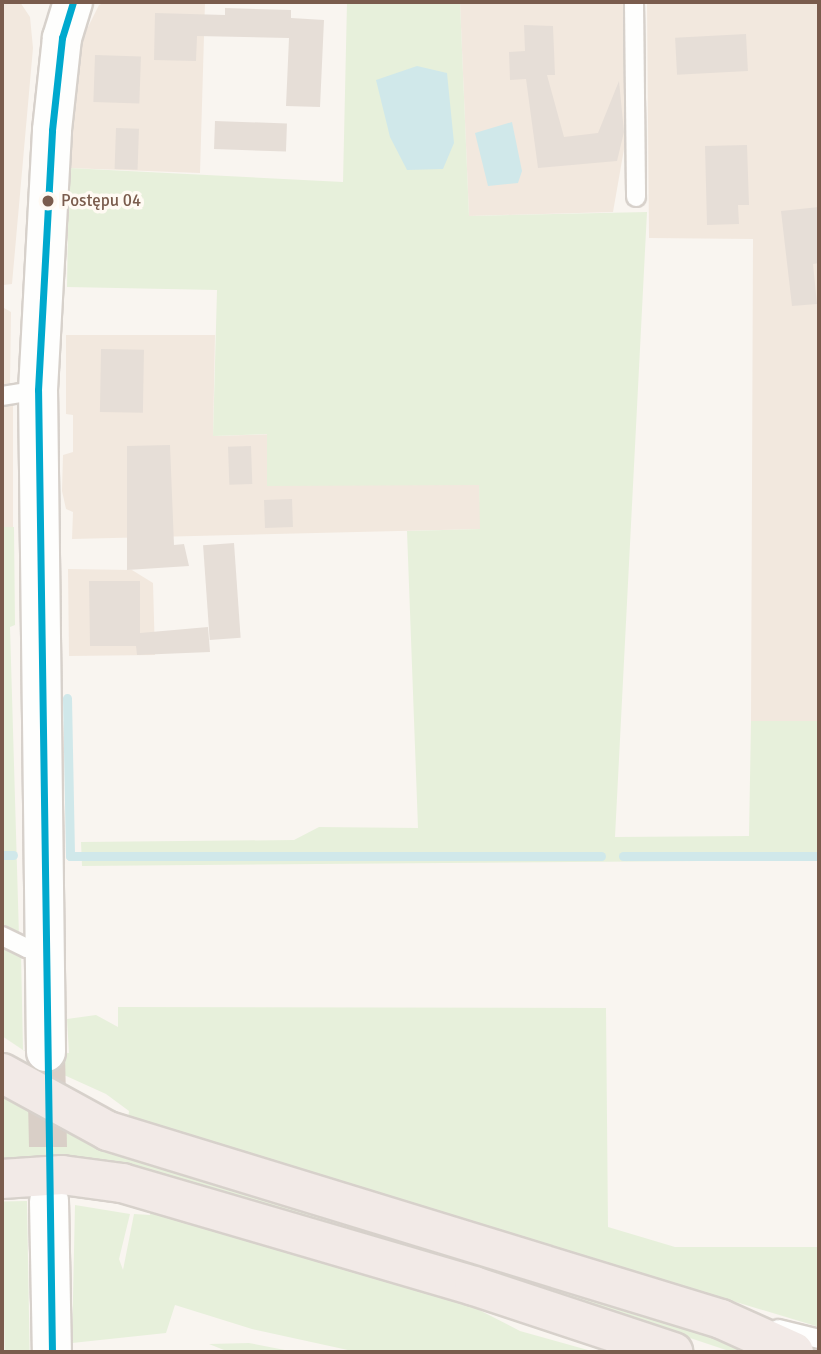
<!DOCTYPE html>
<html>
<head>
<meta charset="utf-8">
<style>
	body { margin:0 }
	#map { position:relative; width:821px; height:1354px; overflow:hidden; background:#f9f5f0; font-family:Signika,sans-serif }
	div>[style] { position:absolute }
	.residential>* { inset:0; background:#f2e8de; transform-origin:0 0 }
	.green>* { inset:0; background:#e7f0db; transform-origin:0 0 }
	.water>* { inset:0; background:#d0e8ea }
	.stream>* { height:9px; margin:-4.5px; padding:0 4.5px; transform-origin:4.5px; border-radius:4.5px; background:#d0e8ea }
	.building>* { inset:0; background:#e6ded7; transform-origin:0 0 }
	.tertiary-tunnel>* { height:38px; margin-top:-19px; transform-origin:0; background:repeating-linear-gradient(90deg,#d9cfc7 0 38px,transparent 0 57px) }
	.roads { filter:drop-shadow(2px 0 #d7d1cb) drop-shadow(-2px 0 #d7d1cb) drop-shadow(0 2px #d7d1cb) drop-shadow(0 -2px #d7d1cb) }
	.service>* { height:18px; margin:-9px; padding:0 9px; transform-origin:9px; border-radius:9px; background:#fefefd }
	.tertiary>* { height:38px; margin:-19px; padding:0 19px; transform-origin:19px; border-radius:19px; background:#fefefd }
	.motorway>* { height:38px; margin:-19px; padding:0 19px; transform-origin:19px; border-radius:19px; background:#f2eae7 }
	.bus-1>* { height:7px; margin:-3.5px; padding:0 3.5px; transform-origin:3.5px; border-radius:3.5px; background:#00a9ce }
	.dots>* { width:19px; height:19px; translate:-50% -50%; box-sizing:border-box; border:4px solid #fffaf3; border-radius:50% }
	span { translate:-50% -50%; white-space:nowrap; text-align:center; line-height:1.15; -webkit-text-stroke:7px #fffaf3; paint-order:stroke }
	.bus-label { font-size:17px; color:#7a5c4d }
	.left { translate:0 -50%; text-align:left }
	.frame { position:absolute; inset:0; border:4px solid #7a5c4d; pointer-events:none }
</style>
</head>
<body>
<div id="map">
	<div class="residential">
		<div style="clip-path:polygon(2px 2px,20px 2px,30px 17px,33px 48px,12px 284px,3px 285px,4px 308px,11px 312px,10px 383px,2px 386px)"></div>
		<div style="clip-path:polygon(106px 2px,205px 2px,200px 173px,69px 168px,83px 37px,99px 5px)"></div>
		<div style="clip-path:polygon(460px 2px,623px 2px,627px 132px,613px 212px,469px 216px)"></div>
		<div style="clip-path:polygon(647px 2px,819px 2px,819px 721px,751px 721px,753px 239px,649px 238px)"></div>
		<div style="clip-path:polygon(66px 335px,215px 335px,213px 436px,477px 428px,481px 529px,72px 539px,73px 512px,66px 509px,62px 491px,63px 455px,73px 452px,73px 415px,66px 414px)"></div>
		<div style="left:13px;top:405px;width:122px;height:11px;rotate:90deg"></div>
		<div style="clip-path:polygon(68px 569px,132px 570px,153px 583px,155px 655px,69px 656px)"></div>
	</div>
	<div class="green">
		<div style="clip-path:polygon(347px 2px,460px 2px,469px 216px,647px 212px,615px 837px,749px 836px,751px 721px,819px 721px,819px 860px,82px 866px,81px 842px,294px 840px,319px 827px,418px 828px,407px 531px,480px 529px,479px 485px,267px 486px,267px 434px,213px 436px,217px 290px,67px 287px,69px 168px,343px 182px)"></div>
		<div style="clip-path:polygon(2px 527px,14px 527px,15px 625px,10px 627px,19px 936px,2px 927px)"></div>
		<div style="clip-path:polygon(2px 944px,21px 953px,23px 1050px,28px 1051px,69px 1053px,67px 1019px,96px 1015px,118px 1027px,118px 1007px,606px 1008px,608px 1227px,675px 1247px,819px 1247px,819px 1327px,128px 1119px,129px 1111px,106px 1094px,64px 1075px,23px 1050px,2px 1036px)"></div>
		<div style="clip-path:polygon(2px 1097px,104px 1152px,704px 1329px,766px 1352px,732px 1352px,681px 1335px,2px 1164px)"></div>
		<div style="left:27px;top:1201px;width:151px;height:25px;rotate:89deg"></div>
		<div style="clip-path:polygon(152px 1204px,442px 1291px,520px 1331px,595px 1352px,357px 1352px,252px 1329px,175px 1305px,166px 1333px,72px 1343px,75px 1205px,130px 1214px,119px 1259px,123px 1270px,134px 1214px,150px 1215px)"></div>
		<div style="clip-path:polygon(249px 1343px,295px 1352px,229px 1352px,209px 1344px)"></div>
	</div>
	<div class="water">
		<div style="clip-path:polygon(417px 66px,447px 73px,454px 143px,443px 169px,407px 170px,390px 137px,376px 80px)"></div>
		<div style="clip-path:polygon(512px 122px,522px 171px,518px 183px,488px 186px,475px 133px)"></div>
	</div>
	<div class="stream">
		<div style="left:67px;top:698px;width:158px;rotate:88.9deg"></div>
		<div style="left:70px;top:856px;width:531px"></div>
		<div style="left:2px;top:855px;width:11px"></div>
		<div style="left:623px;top:856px;width:196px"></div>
	</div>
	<div class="building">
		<div style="clip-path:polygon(225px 8px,291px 10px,291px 18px,324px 20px,320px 107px,286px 106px,289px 38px,197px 36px,196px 61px,154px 60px,155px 13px,225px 15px)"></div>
		<div style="clip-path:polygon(524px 25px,553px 26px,555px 75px,547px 75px,564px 137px,598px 133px,619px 81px,624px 132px,617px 161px,538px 168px,526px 79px,510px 80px,509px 52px,525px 51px)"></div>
		<div style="left:746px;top:34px;width:37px;height:71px;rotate:87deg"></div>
		<div style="left:95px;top:55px;width:46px;height:47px;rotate:2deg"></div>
		<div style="left:215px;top:121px;width:72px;height:28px;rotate:2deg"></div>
		<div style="left:116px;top:128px;width:23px;height:41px;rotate:2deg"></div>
		<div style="clip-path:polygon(747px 145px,749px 205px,738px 205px,739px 224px,707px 225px,705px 146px)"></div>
		<div style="clip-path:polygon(819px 207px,819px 263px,813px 264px,817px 304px,792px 306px,781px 211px)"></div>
		<div style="left:101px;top:349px;width:43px;height:63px;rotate:1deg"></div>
		<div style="clip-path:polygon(170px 445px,174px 545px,184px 544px,189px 566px,127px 570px,127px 446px)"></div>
		<div style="left:251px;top:446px;width:38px;height:23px;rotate:88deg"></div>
		<div style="left:292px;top:499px;width:28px;height:28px;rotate:88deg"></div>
		<div style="left:234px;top:543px;width:95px;height:31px;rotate:86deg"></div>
		<div style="clip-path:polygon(89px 581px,140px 581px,140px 633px,208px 627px,210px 652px,137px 655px,136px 646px,90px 646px)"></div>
	</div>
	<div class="tertiary-tunnel">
		<div style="left:46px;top:1052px;width:149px;rotate:88.8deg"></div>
	</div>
	<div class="roads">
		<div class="service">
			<div style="left:634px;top:2px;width:195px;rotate:89.4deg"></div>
			<div style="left:2px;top:396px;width:36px;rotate:-9deg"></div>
			<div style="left:2px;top:936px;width:28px;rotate:26deg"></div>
			<div style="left:27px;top:948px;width:18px;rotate:-3deg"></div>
			<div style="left:778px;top:1329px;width:42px;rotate:13.7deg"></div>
		</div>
		<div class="tertiary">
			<div style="left:46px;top:1052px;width:662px;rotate:-90.69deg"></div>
			<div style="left:38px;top:390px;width:260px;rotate:-86.9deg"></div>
			<div style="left:52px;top:130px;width:93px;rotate:-83.8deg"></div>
			<div style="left:62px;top:38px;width:38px;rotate:-73deg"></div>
			<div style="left:49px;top:1201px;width:151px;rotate:88.9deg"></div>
		</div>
		<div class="motorway">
			<div style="left:2px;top:1073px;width:121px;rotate:28.7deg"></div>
			<div style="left:108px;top:1131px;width:641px;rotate:17.05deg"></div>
			<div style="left:721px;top:1319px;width:80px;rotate:24.3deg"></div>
			<div style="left:2px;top:1179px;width:60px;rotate:-3.8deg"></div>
			<div style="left:62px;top:1175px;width:61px;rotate:7.6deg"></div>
			<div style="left:122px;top:1183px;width:367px;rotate:16.3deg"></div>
			<div style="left:474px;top:1286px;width:210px;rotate:18.3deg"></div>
		</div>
	</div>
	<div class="bus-1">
		<div style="left:52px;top:1352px;width:962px;rotate:-90.83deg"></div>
		<div style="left:38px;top:390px;width:260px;rotate:-86.9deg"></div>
		<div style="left:52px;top:130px;width:93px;rotate:-83.8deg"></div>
		<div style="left:62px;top:38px;width:38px;rotate:-73deg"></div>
	</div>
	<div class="dots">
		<div style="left:48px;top:201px;background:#7a5c4d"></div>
	</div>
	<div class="bus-label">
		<span class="left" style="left:61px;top:201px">Postępu 04</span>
	</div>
	<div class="frame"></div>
</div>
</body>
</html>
